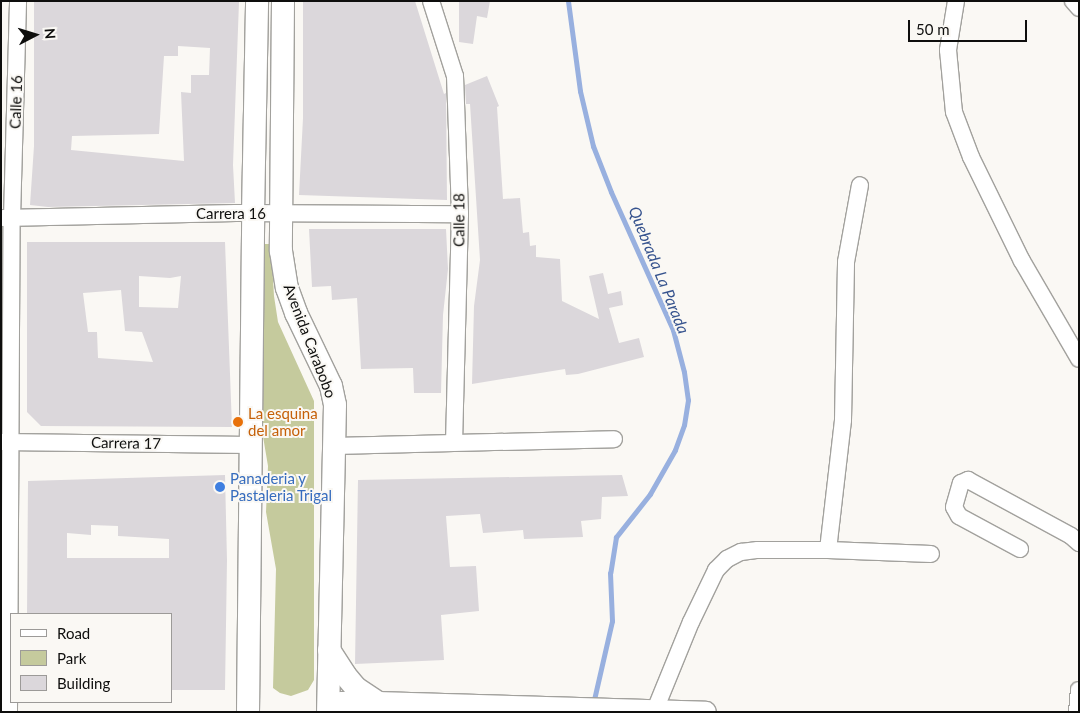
<!DOCTYPE html>
<html>
<head>
<meta charset="utf-8">
<style>
	body { margin:0 }
	#map { position:relative; width:1080px; height:713px; overflow:hidden; background:#faf8f4; font-family:Lato,sans-serif }
	div>[style] { position:absolute }
	.green>* { inset:0; background:#c5ca9d }
	.stream>* { height:5px; margin:-2.5px; padding:0 2.5px; transform-origin:2.5px; border-radius:2.5px; background:#98b0df }
	.building>* { inset:0; background:#dbd7db }
	.roads { filter:drop-shadow(1px 0 #a2a19d) drop-shadow(-1px 0 #a2a19d) drop-shadow(0 1px #a2a19d) drop-shadow(0 -1px #a2a19d) }
	.minor>* { height:16px; margin:-8px; padding:0 8px; transform-origin:8px; border-radius:8px; background:#fff }
	.tertiary>* { height:20px; margin:-10px; padding:0 10px; transform-origin:10px; border-radius:10px; background:#fff }
	.secondary>* { height:22px; margin:-11px; padding:0 11px; transform-origin:11px; border-radius:11px; background:#fff }
	.dots>* { width:14px; height:14px; translate:-50% -50%; box-sizing:border-box; border:2px solid #faf8f4; border-radius:50% }
	span { translate:-50% -50%; white-space:nowrap; text-align:center; line-height:1.15; -webkit-text-stroke:4px #faf8f4; paint-order:stroke }
	.street-label { font-size:15px; color:#0e0e0d }
	.food-label { font-size:15px; color:#c56008 }
	.left { translate:0 -50%; text-align:left }
	.shop-label { font-size:15px; color:#366cbe }
	.water-label { font-size:16px; color:#36538e; font-style:italic }
	.frame { position:absolute; inset:0; border:2px solid #0e0e0d; pointer-events:none }
	.legend { position:absolute; left:10px; top:613px; width:162px; height:90px; box-sizing:border-box; background:#faf8f4; border:1px solid #9c9a98; margin:0; padding:6px 9px; list-style:none; font-size:15px; color:#0e0e0d }
	.legend li { display:flex; align-items:center; gap:10px; height:25px }
	.legend b { width:25px; border:1px solid #9c9a98 }
	.north { position:absolute; left:10px; top:10px; width:50px; height:50px; -webkit-text-stroke:4px #faf8f4; paint-order:stroke; rotate:85deg; font-size:14px; font-weight:700; line-height:20px; text-align:center; color:#0e0e0d }
	.north::after { content:''; display:block; margin:auto; width:18px; height:22px; background:#0e0e0d; clip-path:polygon(50% 0,100% 100%,50% 72%,0 100%) }
	.scale { position:absolute; left:908px; top:20px; width:119px; height:22px; box-sizing:border-box; border:2px solid #0e0e0d; border-top:0; padding-left:6px; font-size:15px; line-height:18px; white-space:nowrap; color:#0e0e0d; -webkit-text-stroke:4px #faf8f4; paint-order:stroke }
</style>
</head>
<body>
<div id="map">
	<div class="green">
		<div style="clip-path:polygon(259px 244px,271px 244px,274px 296px,278px 322px,314px 401px,314px 680px,308px 690px,291px 696px,280px 693px,273px 688px,276px 569px,266px 512px,268px 466px,258px 407px)"></div>
	</div>
	<div class="stream">
		<div style="left:568px;top:1px;width:91px;rotate:82.4deg"></div>
		<div style="left:580px;top:91px;width:57px;rotate:76.7deg"></div>
		<div style="left:593px;top:146px;width:49px;rotate:68.6deg"></div>
		<div style="left:611px;top:192px;width:151px;rotate:65.8deg"></div>
		<div style="left:673px;top:330px;width:43px;rotate:75.3deg"></div>
		<div style="left:684px;top:372px;width:28px;rotate:82deg"></div>
		<div style="left:688px;top:400px;width:25px;rotate:99deg"></div>
		<div style="left:684px;top:425px;width:27px;rotate:110deg"></div>
		<div style="left:675px;top:450px;width:51px;rotate:119.6deg"></div>
		<div style="left:650px;top:494px;width:55px;rotate:128.3deg"></div>
		<div style="left:616px;top:537px;width:36px;rotate:99deg"></div>
		<div style="left:610px;top:573px;width:48px;rotate:87.6deg"></div>
		<div style="left:612px;top:621px;width:85px;rotate:102.9deg"></div>
	</div>
	<div class="building">
		<div style="clip-path:polygon(evenodd,34px 1px,239px 2px,233px 165px,235px 203px,48px 207px,30px 205px,34px 146px,34px 1px,178px 46px,210px 48px,209px 75px,191px 75px,191px 93px,181px 92px,184px 161px,71px 150px,72px 136px,159px 134px,164px 56px,178px 56px,178px 46px)"></div>
		<div style="clip-path:polygon(303px 1px,415px 1px,444px 94px,446px 93px,447px 200px,299px 195px,303px 118px)"></div>
		<div style="clip-path:polygon(459px 1px,490px 1px,487px 18px,477px 16px,473px 44px,459px 42px)"></div>
		<div style="clip-path:polygon(487px 76px,499px 106px,497px 107px,503px 199px,520px 198px,523px 233px,529px 232px,530px 246px,536px 245px,536px 257px,560px 259px,562px 301px,599px 319px,589px 276px,603px 273px,608px 294px,621px 291px,623px 305px,609px 308px,619px 343px,639px 338px,644px 357px,578px 374px,566px 375px,565px 369px,472px 384px,474px 306px,480px 260px,470px 104px,466px 104px,465px 85px)"></div>
		<div style="clip-path:polygon(309px 229px,446px 229px,448px 269px,443px 315px,441px 393px,414px 393px,413px 368px,361px 369px,357px 298px,332px 300px,331px 286px,312px 287px)"></div>
		<div style="clip-path:polygon(evenodd,27px 242px,225px 242px,232px 427px,41px 426px,27px 412px,27px 242px,139px 276px,170px 278px,181px 276px,178px 308px,139px 307px,139px 276px,27px 242px,121px 290px,125px 331px,142px 332px,153px 362px,98px 358px,97px 332px,88px 332px,83px 293px,121px 290px)"></div>
		<div style="clip-path:polygon(evenodd,225px 475px,227px 560px,225px 690px,171px 690px,171px 614px,27px 614px,28px 481px,225px 475px,91px 525px,118px 526px,118px 536px,169px 539px,169px 558px,67px 558px,67px 533px,91px 535px,91px 525px)"></div>
		<div style="clip-path:polygon(622px 475px,628px 496px,602px 497px,601px 519px,581px 521px,583px 537px,524px 539px,523px 530px,483px 533px,480px 514px,446px 516px,450px 567px,476px 566px,479px 611px,441px 615px,444px 660px,355px 664px,358px 480px)"></div>
	</div>
	<div class="roads">
		<div class="minor">
			<div style="left:431px;top:1px;width:79px;rotate:72.3deg"></div>
			<div style="left:455px;top:76px;width:138px;rotate:87.9deg"></div>
			<div style="left:460px;top:214px;width:228px;rotate:91.5deg"></div>
			<div style="left:956px;top:1px;width:50px;rotate:99.3deg"></div>
			<div style="left:948px;top:50px;width:62px;rotate:84.5deg"></div>
			<div style="left:954px;top:112px;width:48px;rotate:69.3deg"></div>
			<div style="left:971px;top:157px;width:116px;rotate:63.9deg"></div>
			<div style="left:1022px;top:261px;width:113px;rotate:59.8deg"></div>
			<div style="left:1073px;top:1px;width:9px;rotate:49deg"></div>
			<div style="left:3px;top:218px;width:233px;rotate:-1.2deg"></div>
			<div style="left:236px;top:213px;width:224px;rotate:0.3deg"></div>
			<div style="left:1px;top:442px;width:250px;rotate:0.7deg"></div>
			<div style="left:334px;top:446px;width:280px;rotate:-1.4deg"></div>
			<div style="left:1020px;top:549px;width:69px;rotate:-151.6deg"></div>
			<div style="left:959px;top:516px;width:10px;rotate:-119deg"></div>
			<div style="left:954px;top:507px;width:25px;rotate:-74deg"></div>
			<div style="left:961px;top:483px;width:8px;rotate:-23deg"></div>
			<div style="left:968px;top:480px;width:117px;rotate:28.5deg"></div>
			<div style="left:1071px;top:536px;width:11px;rotate:41deg"></div>
			<div style="left:828px;top:550px;width:131px;rotate:-83.4deg"></div>
			<div style="left:843px;top:420px;width:158px;rotate:-88.9deg"></div>
			<div style="left:846px;top:262px;width:78px;rotate:-79.7deg"></div>
			<div style="left:655px;top:710px;width:95px;rotate:-67.8deg"></div>
			<div style="left:691px;top:622px;width:58px;rotate:-64.3deg"></div>
			<div style="left:716px;top:570px;width:16px;rotate:-45deg"></div>
			<div style="left:727px;top:559px;width:16px;rotate:-27deg"></div>
			<div style="left:741px;top:552px;width:17px;rotate:-7deg"></div>
			<div style="left:758px;top:550px;width:70px"></div>
			<div style="left:828px;top:550px;width:103px;rotate:2.2deg"></div>
			<div style="left:9px;top:712px;width:494px;rotate:-89.7deg"></div>
			<div style="left:12px;top:218px;width:217px;rotate:-88.4deg"></div>
			<div style="left:1077px;top:712px;width:22px;rotate:-85deg"></div>
		</div>
		<div class="tertiary">
			<div style="left:332px;top:712px;width:13px;rotate:-48deg"></div>
			<div style="left:341px;top:702px;width:36px"></div>
			<div style="left:377px;top:702px;width:329px;rotate:1.7deg"></div>
		</div>
		<div class="secondary">
			<div style="left:283px;top:1px;width:250px;rotate:90.5deg"></div>
			<div style="left:281px;top:251px;width:37px;rotate:81deg"></div>
			<div style="left:287px;top:288px;width:27px;rotate:70deg"></div>
			<div style="left:296px;top:313px;width:81px;rotate:64.4deg"></div>
			<div style="left:331px;top:386px;width:19px;rotate:78deg"></div>
			<div style="left:335px;top:405px;width:307px;rotate:91.3deg"></div>
			<div style="left:329px;top:650px;width:30px;rotate:57deg"></div>
			<div style="left:345px;top:675px;width:17px;rotate:50deg"></div>
			<div style="left:356px;top:688px;width:25px;rotate:34deg"></div>
			<div style="left:248px;top:712px;width:498px;rotate:-89.4deg"></div>
			<div style="left:253px;top:214px;width:213px;rotate:-88.9deg"></div>
		</div>
	</div>
	<div class="dots">
		<div style="left:238px;top:422px;background:#e8710a"></div>
		<div style="left:220px;top:487px;background:#3f7fe0"></div>
	</div>
	<div class="street-label">
		<span style="left:16px;top:102px;rotate:-88deg">Calle 16</span>
		<span style="left:231px;top:214px">Carrera 16</span>
		<span style="left:459px;top:220px;rotate:-90deg">Calle 18</span>
		<span style="left:310px;top:341px;rotate:69deg">Avenida Carabobo</span>
		<span style="left:126px;top:443px;rotate:1deg">Carrera 17</span>
	</div>
	<div class="food-label">
		<span class="left" style="left:248px;top:422px">La esquina<br>del amor</span>
	</div>
	<div class="shop-label">
		<span class="left" style="left:230px;top:487px">Panaderia y<br>Pastaleria Trigal</span>
	</div>
	<div class="water-label">
		<span style="left:659px;top:270px;rotate:68deg">Quebrada La Parada</span>
	</div>
	<div class="frame"></div>
	<ul class="legend">
	<li><b style="height:6px;background:#fff"></b>Road</li>
	<li><b style="height:14px;background:#c5ca9d"></b>Park</li>
	<li><b style="height:14px;background:#dbd7db"></b>Building</li>
	</ul>
	<div class="north">N</div>
	<div class="scale">50 m</div>
</div>
</body>
</html>
